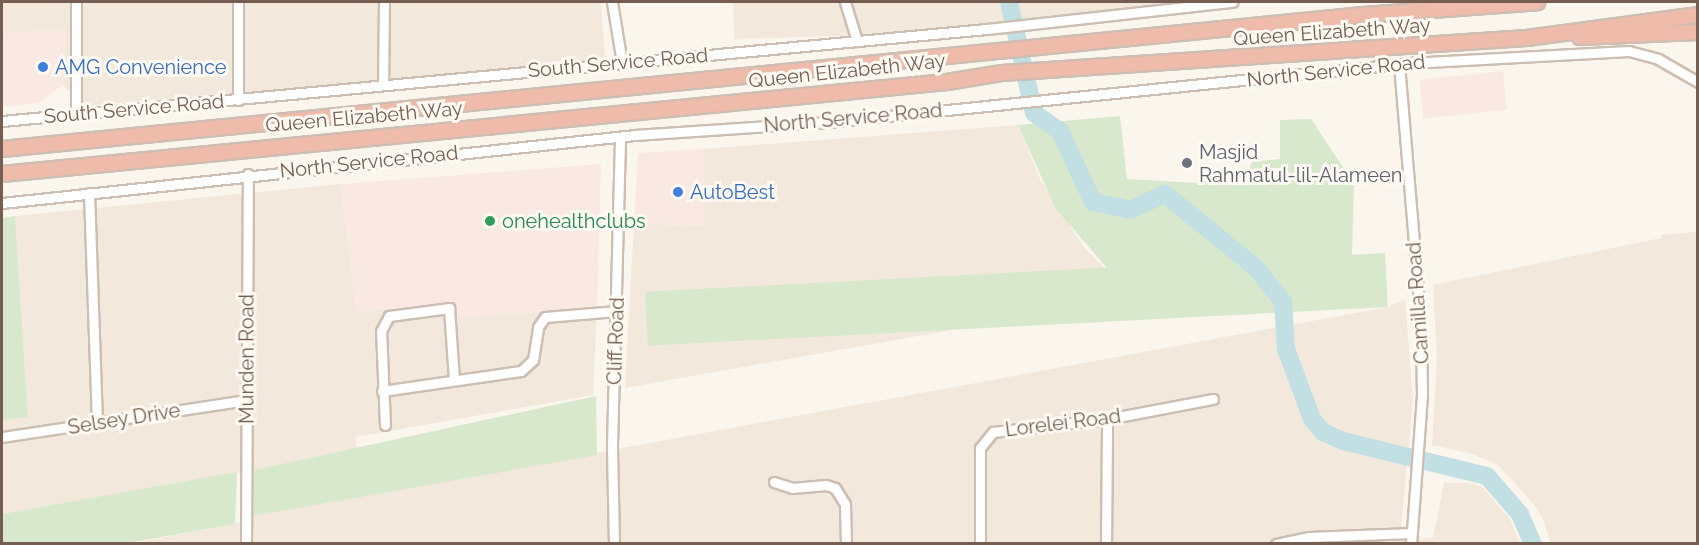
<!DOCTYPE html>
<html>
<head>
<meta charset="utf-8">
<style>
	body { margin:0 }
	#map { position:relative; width:1699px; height:545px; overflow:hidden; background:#fbf6ed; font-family:Raleway,sans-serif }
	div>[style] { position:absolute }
	.residential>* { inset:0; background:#f2e8dc }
	.commercial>* { inset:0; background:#fae9e2; transform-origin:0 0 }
	.green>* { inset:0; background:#d8e8cc; transform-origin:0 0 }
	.river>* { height:18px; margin:-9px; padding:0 9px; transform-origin:9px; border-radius:9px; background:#c2dfe4 }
	.roads { filter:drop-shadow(2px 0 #cdbeb3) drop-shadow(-2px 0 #cdbeb3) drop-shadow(0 2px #cdbeb3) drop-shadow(0 -2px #cdbeb3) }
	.minor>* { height:9px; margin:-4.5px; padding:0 4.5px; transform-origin:4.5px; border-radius:4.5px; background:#fff }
	.highway>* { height:14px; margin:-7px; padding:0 7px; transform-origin:7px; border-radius:7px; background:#efbcab }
	.dots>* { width:16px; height:16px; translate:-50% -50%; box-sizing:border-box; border:3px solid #fefaf3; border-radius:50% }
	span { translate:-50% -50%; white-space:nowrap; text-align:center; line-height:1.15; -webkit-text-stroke:6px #fefaf3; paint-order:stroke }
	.street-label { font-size:20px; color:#755e51 }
	.shop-label { font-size:20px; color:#366cbe }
	.left { translate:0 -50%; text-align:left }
	.worship-label { font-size:20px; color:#5b616d }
	.leisure-label { font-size:20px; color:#27864d }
	.frame { position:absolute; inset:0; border:3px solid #755e51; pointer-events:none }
</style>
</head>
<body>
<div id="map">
	<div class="residential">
		<div style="clip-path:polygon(2px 2px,601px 2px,605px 61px,83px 106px,63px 85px,65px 29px,2px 34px)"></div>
		<div style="clip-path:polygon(733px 2px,1196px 2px,868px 35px,734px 39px)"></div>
		<div style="clip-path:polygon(1018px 125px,1040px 179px,1083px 246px,1126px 290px,1126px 299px,625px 388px,634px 223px,703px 226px,703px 149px)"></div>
		<div style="clip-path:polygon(341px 184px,356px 311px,453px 305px,457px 318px,597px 307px,593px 395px,356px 437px,356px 448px,254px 470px,2px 514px,2px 420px,28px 417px,15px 216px)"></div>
		<div style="clip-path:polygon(1697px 232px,1697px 543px,1550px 543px,1544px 521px,1532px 502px,1498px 465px,1473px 454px,1432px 445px,1437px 359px,1433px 285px,1661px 238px,1661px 235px)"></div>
		<div style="clip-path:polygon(1405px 299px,1413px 400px,1401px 529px,1304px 544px,128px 544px,235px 524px,253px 516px,1388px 307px)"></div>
		<div style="clip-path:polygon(1444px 483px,1471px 483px,1482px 487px,1510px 519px,1520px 543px,1335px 544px,1433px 538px)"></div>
	</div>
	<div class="commercial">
		<div style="clip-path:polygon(65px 29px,63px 85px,39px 103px,2px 107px,2px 34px)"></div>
		<div style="left:1503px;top:71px;width:39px;height:84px;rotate:84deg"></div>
		<div style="clip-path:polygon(703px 149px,704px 226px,634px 223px,638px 153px)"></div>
		<div style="clip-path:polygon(601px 164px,597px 307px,457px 318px,453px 305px,356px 311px,341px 184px)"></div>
	</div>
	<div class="green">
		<div style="clip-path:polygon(1120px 116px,1127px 179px,1197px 183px,1248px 172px,1252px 162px,1280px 159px,1280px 120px,1311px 119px,1354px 184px,1352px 257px,1126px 290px,1056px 209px,1018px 125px)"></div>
		<div style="clip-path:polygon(15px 216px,28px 417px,2px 420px,2px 218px)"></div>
		<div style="left:1385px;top:253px;width:54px;height:741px;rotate:87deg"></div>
		<div style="clip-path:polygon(596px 396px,597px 455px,253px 516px,254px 470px)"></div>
		<div style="clip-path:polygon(237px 472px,235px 524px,128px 543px,2px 543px,2px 514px)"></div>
	</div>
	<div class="river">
		<div style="left:1009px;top:2px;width:114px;rotate:77.3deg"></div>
		<div style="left:1034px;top:113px;width:32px;rotate:35deg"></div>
		<div style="left:1060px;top:131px;width:78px;rotate:65.1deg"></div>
		<div style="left:1093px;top:202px;width:38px;rotate:12deg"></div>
		<div style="left:1130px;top:210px;width:38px;rotate:-25deg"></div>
		<div style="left:1165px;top:194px;width:117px;rotate:39.1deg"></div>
		<div style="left:1256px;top:268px;width:43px;rotate:51.5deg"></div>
		<div style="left:1283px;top:302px;width:47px;rotate:86.3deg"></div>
		<div style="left:1286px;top:349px;width:75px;rotate:69.6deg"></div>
		<div style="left:1312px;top:419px;width:17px;rotate:50deg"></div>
		<div style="left:1323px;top:432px;width:22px;rotate:24deg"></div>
		<div style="left:1343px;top:441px;width:148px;rotate:13.7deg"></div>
		<div style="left:1487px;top:476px;width:50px;rotate:49deg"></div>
		<div style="left:1520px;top:514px;width:33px;rotate:67deg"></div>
	</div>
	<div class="roads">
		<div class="minor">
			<div style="left:76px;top:2px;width:112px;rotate:90deg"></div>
			<div style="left:612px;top:2px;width:62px;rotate:80.7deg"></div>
			<div style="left:845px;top:2px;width:41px;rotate:72.9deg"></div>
			<div style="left:1399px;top:64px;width:262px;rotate:85.2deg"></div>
			<div style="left:1421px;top:325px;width:70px;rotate:89.2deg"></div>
			<div style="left:1422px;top:395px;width:149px;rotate:94.2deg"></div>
			<div style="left:383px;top:85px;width:83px;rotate:-89.3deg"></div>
			<div style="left:238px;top:100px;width:98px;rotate:-90deg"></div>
			<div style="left:2px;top:121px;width:989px;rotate:-5.34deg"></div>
			<div style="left:987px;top:29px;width:247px;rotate:-6.3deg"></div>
			<div style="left:89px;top:193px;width:230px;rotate:88deg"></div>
			<div style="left:2px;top:203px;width:637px;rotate:-6.13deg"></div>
			<div style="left:635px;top:135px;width:194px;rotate:-3.8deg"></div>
			<div style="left:829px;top:122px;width:583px;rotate:-5.81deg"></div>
			<div style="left:1409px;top:63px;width:220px;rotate:-3.1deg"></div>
			<div style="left:1629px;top:51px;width:30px;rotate:15deg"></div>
			<div style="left:1658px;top:59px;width:46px;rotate:29.9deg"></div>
			<div style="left:382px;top:391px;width:140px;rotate:-8.2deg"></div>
			<div style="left:521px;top:371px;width:16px;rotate:-43deg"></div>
			<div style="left:533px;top:360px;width:33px;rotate:-81deg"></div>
			<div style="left:538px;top:327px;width:12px;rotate:-55deg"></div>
			<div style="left:545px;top:317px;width:72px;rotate:-4.8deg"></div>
			<div style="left:385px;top:425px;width:94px;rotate:-92.4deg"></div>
			<div style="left:381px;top:331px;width:17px;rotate:-62deg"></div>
			<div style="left:389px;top:316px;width:61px;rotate:-7.6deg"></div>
			<div style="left:449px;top:308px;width:72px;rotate:86deg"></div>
			<div style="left:2px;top:437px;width:248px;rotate:-8.6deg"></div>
			<div style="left:774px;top:482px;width:19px;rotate:18deg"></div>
			<div style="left:792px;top:488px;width:34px;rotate:-5deg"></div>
			<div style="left:826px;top:485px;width:9px;rotate:18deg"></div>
			<div style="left:835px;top:488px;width:19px;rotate:58deg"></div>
			<div style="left:845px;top:504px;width:40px;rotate:88.6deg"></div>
			<div style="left:246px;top:544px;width:370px;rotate:-89.7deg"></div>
			<div style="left:614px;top:544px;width:99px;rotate:-91.2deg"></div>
			<div style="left:612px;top:445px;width:307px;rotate:-88.5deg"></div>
			<div style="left:980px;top:544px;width:96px;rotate:-90deg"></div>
			<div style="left:980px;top:448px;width:21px;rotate:-51deg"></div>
			<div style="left:993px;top:432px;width:115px;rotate:-6.5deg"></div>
			<div style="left:1107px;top:419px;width:108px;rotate:-10.7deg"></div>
			<div style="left:1106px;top:544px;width:125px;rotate:-89.5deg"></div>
			<div style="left:1276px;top:544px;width:34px;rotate:-12deg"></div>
			<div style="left:1309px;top:537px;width:102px;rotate:-2.2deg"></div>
		</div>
		<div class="highway">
			<div style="left:1580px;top:37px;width:118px;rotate:-2.4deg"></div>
			<div style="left:2px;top:149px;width:1368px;rotate:-5.62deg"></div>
			<div style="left:1363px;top:15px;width:175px;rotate:-4.2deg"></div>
			<div style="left:2px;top:174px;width:949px;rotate:-5.56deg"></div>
			<div style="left:947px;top:82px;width:56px;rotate:-9.3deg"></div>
			<div style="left:1002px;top:73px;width:526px;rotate:-3.81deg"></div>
			<div style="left:1527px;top:38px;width:173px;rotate:-7.7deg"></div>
		</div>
	</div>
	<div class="dots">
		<div style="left:43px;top:67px;background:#3f7fe0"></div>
		<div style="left:1187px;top:163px;background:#6b7280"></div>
		<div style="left:678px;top:192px;background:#3f7fe0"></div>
		<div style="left:490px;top:221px;background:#2e9e5b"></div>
	</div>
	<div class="street-label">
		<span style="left:1332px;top:32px;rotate:-4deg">Queen Elizabeth Way</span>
		<span style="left:618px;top:63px;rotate:-5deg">South Service Road</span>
		<span style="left:847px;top:71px;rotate:-6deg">Queen Elizabeth Way</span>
		<span style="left:1336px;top:71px;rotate:-6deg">North Service Road</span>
		<span style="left:134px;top:109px;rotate:-5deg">South Service Road</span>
		<span style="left:364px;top:117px;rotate:-5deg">Queen Elizabeth Way</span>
		<span style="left:853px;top:118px;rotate:-5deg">North Service Road</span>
		<span style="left:369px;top:162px;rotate:-6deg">North Service Road</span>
		<span style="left:1418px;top:303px;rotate:-94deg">Camilla Road</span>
		<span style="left:616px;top:341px;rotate:-88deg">Cliff Road</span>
		<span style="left:247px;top:359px;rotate:-90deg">Munden Road</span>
		<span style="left:124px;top:419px;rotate:-9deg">Selsey Drive</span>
		<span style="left:1063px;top:423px;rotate:-7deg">Lorelei Road</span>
	</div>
	<div class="shop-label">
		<span class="left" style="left:55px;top:67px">AMG Convenience</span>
		<span class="left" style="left:690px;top:192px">AutoBest</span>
	</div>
	<div class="worship-label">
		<span class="left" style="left:1199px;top:164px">Masjid<br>Rahmatul-lil-Alameen</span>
	</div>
	<div class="leisure-label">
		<span class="left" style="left:502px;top:221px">onehealthclubs</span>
	</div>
	<div class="frame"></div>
</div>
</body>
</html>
